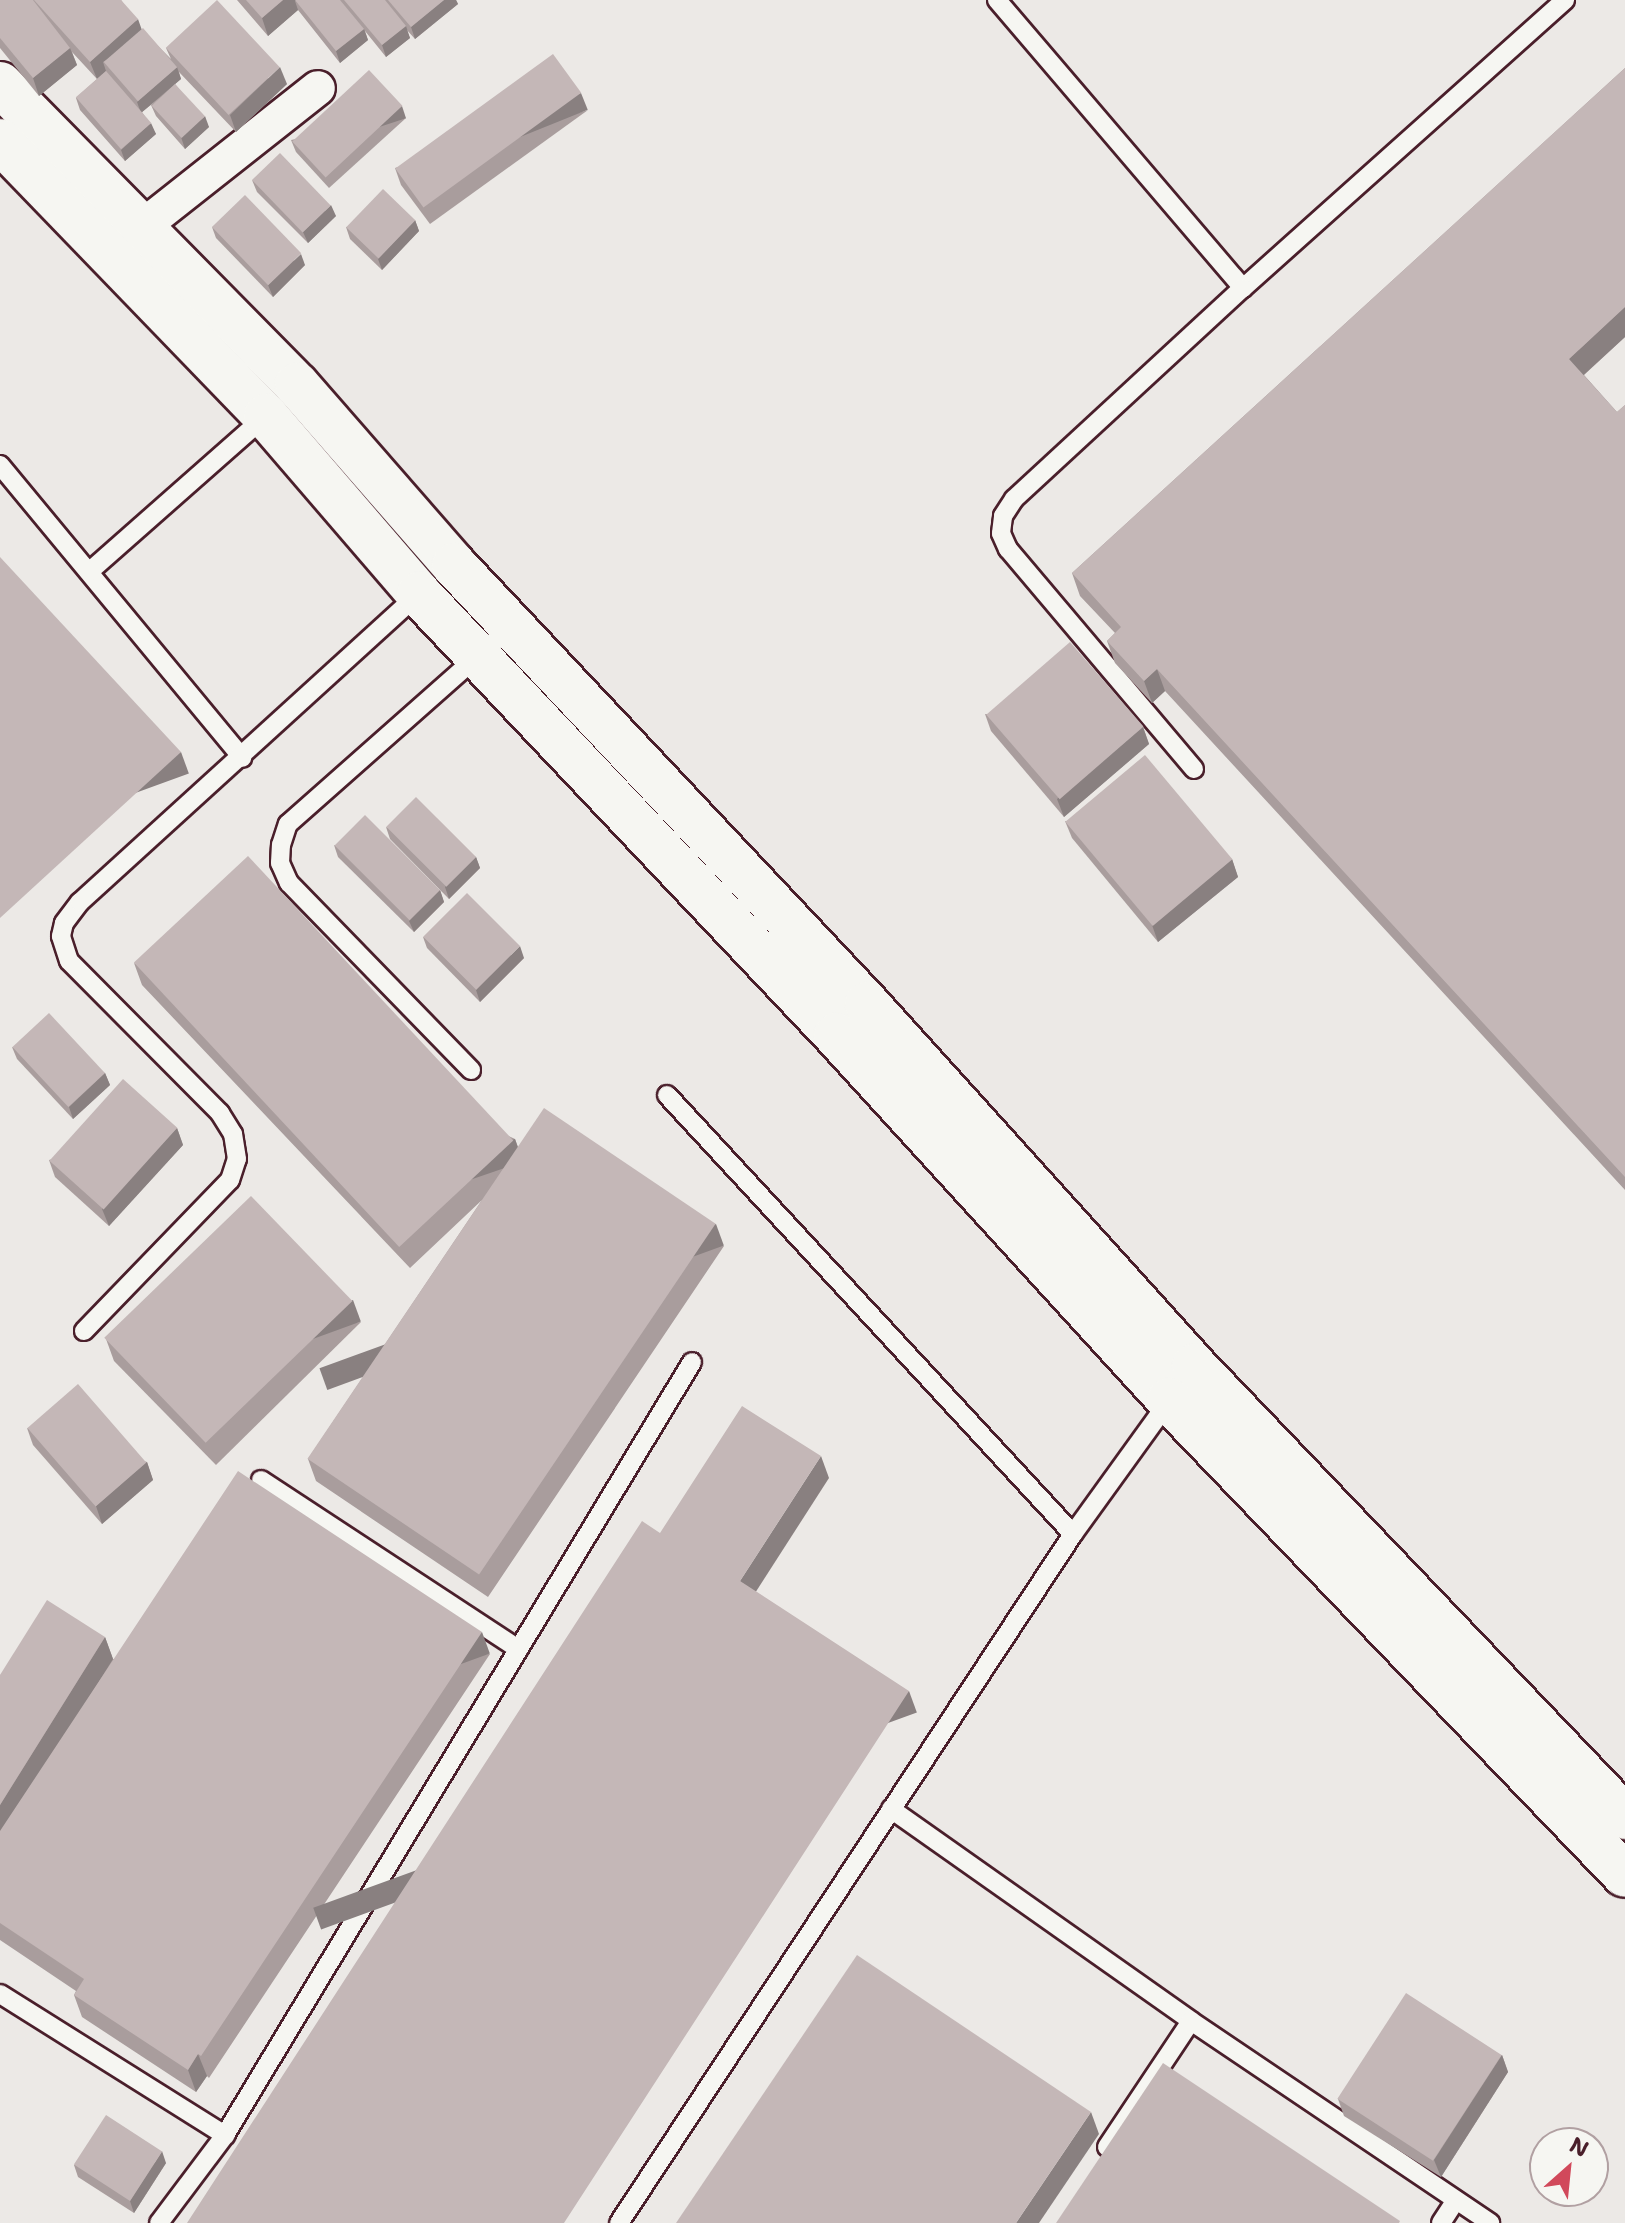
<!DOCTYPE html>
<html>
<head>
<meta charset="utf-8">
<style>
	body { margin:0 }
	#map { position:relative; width:1625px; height:2223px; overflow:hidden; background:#ece9e6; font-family:"Shantell Sans",sans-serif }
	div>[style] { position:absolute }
	.roads { filter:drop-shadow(2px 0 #4a1f2b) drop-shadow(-2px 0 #4a1f2b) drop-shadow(0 2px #4a1f2b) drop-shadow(0 -2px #4a1f2b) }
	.service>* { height:18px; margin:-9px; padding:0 9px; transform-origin:9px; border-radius:9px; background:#f6f6f2 }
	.minor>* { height:34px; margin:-17px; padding:0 17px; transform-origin:17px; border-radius:17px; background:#f6f6f2 }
	.tertiary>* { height:44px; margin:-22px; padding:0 22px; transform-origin:22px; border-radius:22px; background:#f6f6f2 }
	.wall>* { inset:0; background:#a99d9d }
	.shaded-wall>* { inset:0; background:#898080; transform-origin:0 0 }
	.building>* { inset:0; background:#c4b7b7; transform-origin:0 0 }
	span { translate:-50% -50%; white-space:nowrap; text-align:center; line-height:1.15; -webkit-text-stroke:8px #f6f6f2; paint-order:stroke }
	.north { position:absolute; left:1529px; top:2127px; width:80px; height:80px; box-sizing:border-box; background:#f6f6f2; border:2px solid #b1a0a2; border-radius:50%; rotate:27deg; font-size:22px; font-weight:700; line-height:32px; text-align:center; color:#4a1f2b }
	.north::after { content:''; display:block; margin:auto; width:28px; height:36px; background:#d1495b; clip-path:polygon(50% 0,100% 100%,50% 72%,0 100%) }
</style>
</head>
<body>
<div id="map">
	<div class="roads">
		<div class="service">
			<div style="left:997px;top:0;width:379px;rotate:49.5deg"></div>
			<div style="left:1243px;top:288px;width:432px;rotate:-41.8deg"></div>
			<div style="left:0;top:465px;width:380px;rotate:50.4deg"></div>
			<div style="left:90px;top:571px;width:235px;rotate:-41.4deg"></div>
			<div style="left:1194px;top:769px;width:288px;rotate:-130.2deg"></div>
			<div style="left:1008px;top:549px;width:17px;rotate:-114deg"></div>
			<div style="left:1001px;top:533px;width:17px;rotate:-83deg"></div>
			<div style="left:1003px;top:516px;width:20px;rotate:-57deg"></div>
			<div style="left:1014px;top:499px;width:311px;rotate:-42.7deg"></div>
			<div style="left:471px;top:1070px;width:261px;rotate:-134.2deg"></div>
			<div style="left:289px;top:883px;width:22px;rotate:-114deg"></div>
			<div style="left:280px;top:863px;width:18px;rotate:-87deg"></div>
			<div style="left:281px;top:845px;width:22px;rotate:-72deg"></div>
			<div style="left:288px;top:824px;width:300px;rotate:-41.5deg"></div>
			<div style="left:667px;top:1095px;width:598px;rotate:47.24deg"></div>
			<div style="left:84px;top:1331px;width:210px;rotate:-46deg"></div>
			<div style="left:230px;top:1180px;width:22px;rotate:-72deg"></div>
			<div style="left:237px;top:1159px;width:25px;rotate:-99deg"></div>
			<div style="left:233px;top:1134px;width:25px;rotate:-122deg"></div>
			<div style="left:220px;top:1113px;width:214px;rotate:-134.8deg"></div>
			<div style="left:69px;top:961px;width:26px;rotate:-108deg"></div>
			<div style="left:61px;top:936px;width:13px;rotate:-77deg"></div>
			<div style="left:64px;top:923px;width:26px;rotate:-53deg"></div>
			<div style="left:80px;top:902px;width:461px;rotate:-42.3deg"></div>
			<div style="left:261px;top:1480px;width:308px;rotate:33.3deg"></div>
			<div style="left:891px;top:1809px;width:367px;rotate:35.2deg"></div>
			<div style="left:1191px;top:2021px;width:361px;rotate:34deg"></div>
			<div style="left:0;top:1994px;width:266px;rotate:32.1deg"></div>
			<div style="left:1107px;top:2147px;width:151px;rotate:-56.3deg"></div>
			<div style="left:159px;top:2223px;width:110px;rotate:-53.1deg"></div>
			<div style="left:225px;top:2135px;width:903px;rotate:-58.86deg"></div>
			<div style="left:619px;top:2223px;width:825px;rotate:-56.62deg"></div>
			<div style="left:1073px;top:1534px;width:164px;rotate:-54.2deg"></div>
			<div style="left:1441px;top:2223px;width:27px;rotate:-57deg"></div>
		</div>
		<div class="minor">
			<div style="left:142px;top:227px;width:224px;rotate:-38.3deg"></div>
		</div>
		<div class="tertiary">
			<div style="left:0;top:84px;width:423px;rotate:45.4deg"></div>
			<div style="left:297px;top:385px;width:239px;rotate:48.9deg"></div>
			<div style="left:454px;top:565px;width:603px;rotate:46.75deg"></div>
			<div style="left:867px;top:1004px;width:488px;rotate:47.9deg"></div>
			<div style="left:1194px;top:1366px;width:624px;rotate:46.3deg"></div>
			<div style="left:0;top:141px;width:383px;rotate:46deg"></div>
			<div style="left:266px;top:416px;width:235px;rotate:49.3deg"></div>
			<div style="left:419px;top:594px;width:607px;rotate:46.6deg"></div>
			<div style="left:836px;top:1035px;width:494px;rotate:47.6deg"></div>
			<div style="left:1169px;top:1400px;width:658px;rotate:46.17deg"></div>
		</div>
	</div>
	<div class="wall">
		<div style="clip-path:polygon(0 0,121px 0,141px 29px,171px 59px,166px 48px,287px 84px,236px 132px,179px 72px,181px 79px,175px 84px,209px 127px,185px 149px,156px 116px,151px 105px,162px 96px,142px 112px,156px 134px,125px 161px,80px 110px,76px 98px,106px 71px,97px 79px,72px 52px,77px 65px,39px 96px,0 48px)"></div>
		<div style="clip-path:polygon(237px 0,456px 0,458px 4px,415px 39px,406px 29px,410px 38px,386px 57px,365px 31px,368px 40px,340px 63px,298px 10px,268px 36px)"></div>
		<div style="clip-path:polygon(1625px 68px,1625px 337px,1584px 375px,1617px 412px,1625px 405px,1625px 1190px,1165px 691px,1152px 703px,1115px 663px,1107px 641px,1115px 633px,1080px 596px,1072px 573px)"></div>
		<div style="clip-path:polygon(588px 110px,430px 224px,401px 185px,395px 168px)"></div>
		<div style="clip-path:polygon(406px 118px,329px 188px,296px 152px,291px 140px)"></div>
		<div style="clip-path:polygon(252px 180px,336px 216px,308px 243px,257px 192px)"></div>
		<div style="clip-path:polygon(415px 220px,419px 231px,382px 270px,350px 239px,346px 227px)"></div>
		<div style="clip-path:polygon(212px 227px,305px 265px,273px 297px,216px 238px)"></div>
		<div style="clip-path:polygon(985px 714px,1143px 727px,1149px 744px,1064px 817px,991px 731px)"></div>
		<div style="clip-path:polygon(1065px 821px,1232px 859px,1238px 877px,1158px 942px,1072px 838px)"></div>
		<div style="clip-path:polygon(386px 827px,476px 857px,480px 868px,449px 899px,390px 839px)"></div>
		<div style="clip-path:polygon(334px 845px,440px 890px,444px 902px,414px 932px,338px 857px)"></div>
		<div style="clip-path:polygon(423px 937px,524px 958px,480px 1002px,427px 948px)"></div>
		<div style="clip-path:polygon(134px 963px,515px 1139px,518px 1147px,724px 1246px,488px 1597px,316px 1481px,308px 1459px,482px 1200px,410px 1268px,142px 985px)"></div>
		<div style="clip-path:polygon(12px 1047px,105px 1073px,110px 1085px,73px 1119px,17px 1059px)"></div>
		<div style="clip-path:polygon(177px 1128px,183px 1145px,109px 1226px,55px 1177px,49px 1160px)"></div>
		<div style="clip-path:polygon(361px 1322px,216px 1465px,114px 1361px,106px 1339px)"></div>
		<div style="clip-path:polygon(27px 1428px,147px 1462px,153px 1480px,102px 1524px,33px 1445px)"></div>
		<div style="clip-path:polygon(105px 1637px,113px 1659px,490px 1654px,209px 2078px,207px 2076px,196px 2092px,82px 2017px,74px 1995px,76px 1991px,0 1940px,0 1675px)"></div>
		<div style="clip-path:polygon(1502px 2055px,1508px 2072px,1441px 2177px,1344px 2116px,1338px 2099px)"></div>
		<div style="clip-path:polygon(166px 2163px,134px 2213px,78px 2177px,74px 2165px)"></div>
	</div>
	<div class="shaded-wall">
		<div style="clip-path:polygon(283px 0,310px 0,295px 1px,298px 10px,268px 36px,262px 18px)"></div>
		<div style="clip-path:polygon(444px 0,456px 0,458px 4px,415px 39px,411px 27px)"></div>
		<div style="clip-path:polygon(138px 19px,144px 36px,103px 62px,106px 71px,97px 79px,90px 62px)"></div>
		<div style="clip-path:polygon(406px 26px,410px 38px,386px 57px,382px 45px)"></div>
		<div style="clip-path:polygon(364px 29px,368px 40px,340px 63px,336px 51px)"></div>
		<div style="clip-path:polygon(70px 48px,77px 65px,39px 96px,33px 78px)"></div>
		<div style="clip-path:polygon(177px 67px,181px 79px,141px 113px,137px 102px)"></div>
		<div style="clip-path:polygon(280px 67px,287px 84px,236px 132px,230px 115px)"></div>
		<div style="left:581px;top:93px;width:18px;height:194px;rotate:68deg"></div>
		<div style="left:402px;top:106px;width:13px;height:104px;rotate:72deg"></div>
		<div style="clip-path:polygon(205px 116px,209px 127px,185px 149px,181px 137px)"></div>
		<div style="clip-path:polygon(151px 123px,156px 134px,125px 161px,121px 150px)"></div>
		<div style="clip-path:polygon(331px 205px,336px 216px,308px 243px,303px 232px)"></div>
		<div style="clip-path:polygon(415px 220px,419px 231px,382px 270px,378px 259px)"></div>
		<div style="clip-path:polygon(301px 254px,305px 265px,273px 297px,268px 285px)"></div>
		<div style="clip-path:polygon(1625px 307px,1625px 337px,1577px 381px,1569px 359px)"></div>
		<div style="clip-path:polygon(1157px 669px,1165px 691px,1152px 703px,1144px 681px)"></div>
		<div style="clip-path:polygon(1143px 727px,1149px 744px,1064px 817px,1057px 799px)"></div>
		<div style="left:181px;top:752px;width:23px;height:246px;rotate:70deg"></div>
		<div style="clip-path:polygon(476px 857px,480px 868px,449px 899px,445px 887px)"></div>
		<div style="clip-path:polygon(1232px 859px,1238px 877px,1158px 942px,1152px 925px)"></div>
		<div style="clip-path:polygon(440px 890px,444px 902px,414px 932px,409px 921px)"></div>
		<div style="clip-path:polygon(520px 946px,524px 958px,480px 1002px,476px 990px)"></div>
		<div style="clip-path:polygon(105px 1073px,110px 1085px,73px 1119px,69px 1107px)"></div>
		<div style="clip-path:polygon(177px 1128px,183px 1145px,109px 1226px,102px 1209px)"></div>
		<div style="left:515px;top:1139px;width:24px;height:156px;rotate:71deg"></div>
		<div style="left:716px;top:1224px;width:23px;height:422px;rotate:70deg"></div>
		<div style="left:353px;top:1300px;width:23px;height:203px;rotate:70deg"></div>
		<div style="clip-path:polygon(821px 1456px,829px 1478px,748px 1604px,740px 1581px)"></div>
		<div style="clip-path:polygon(147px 1462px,153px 1480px,102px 1524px,96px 1506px)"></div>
		<div style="left:482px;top:1632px;width:23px;height:509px;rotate:70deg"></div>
		<div style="clip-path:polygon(105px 1637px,113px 1659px,0 1841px,0 1805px)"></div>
		<div style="left:909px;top:1691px;width:23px;height:634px;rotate:70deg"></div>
		<div style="clip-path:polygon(198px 2054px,207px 2076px,196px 2092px,188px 2070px)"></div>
		<div style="clip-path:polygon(1502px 2055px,1508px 2072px,1441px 2177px,1434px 2160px)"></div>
		<div style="clip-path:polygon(1091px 2112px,1099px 2134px,1039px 2223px,1016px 2223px)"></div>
		<div style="clip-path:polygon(162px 2151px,166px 2163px,134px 2213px,130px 2201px)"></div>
	</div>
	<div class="building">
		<div style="clip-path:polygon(0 0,33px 0,70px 48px,33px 78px,0 38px)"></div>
		<div style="clip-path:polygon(34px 0,121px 0,138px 19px,90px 62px)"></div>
		<div style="left:217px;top:0;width:92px;height:70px;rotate:47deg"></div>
		<div style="clip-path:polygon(246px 0,283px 0,262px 18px)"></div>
		<div style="clip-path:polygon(295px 0,340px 0,364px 29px,336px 51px)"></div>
		<div style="clip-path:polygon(344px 0,385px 0,406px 26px,382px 45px)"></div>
		<div style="clip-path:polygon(388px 0,444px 0,411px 27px)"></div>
		<div style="left:143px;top:28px;width:52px;height:52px;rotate:49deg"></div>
		<div style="left:553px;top:54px;width:48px;height:195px;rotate:54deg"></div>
		<div style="clip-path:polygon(1625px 68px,1625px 307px,1569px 359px,1617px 412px,1625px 405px,1625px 1177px,1157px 669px,1144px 681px,1107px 641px,1121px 627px,1072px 573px)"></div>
		<div style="left:369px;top:70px;width:49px;height:105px;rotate:47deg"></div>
		<div style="left:106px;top:71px;width:69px;height:40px;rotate:49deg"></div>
		<div style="left:175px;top:84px;width:44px;height:32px;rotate:47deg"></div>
		<div style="left:280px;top:153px;width:73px;height:39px;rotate:46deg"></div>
		<div style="left:383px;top:189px;width:45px;height:53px;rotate:44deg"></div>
		<div style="left:245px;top:195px;width:81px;height:46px;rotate:46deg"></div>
		<div style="clip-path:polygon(0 557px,181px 752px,0 918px)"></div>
		<div style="left:1070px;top:642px;width:112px;height:111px;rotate:49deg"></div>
		<div style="left:1145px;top:755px;width:136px;height:104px;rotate:50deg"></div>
		<div style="left:416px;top:797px;width:85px;height:42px;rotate:45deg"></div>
		<div style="left:365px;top:815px;width:106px;height:43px;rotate:45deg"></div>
		<div style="left:248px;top:856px;width:389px;height:156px;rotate:47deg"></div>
		<div style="left:467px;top:893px;width:75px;height:62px;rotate:45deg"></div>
		<div style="left:49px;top:1013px;width:82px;height:50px;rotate:47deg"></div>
		<div style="left:123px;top:1079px;width:73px;height:110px;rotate:42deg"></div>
		<div style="left:544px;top:1108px;width:207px;height:423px;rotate:34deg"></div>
		<div style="left:251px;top:1196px;width:146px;height:204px;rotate:46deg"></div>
		<div style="left:78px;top:1384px;width:104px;height:67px;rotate:49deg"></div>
		<div style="clip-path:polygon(742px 1406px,821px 1456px,740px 1581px,909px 1691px,564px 2223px,187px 2223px,642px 1521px,660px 1533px)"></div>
		<div style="clip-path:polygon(238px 1471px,482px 1632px,201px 2056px,198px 2054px,188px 2070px,74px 1995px,84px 1979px,0 1923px,0 1831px)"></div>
		<div style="clip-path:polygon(47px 1600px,105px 1637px,0 1805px,0 1675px)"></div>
		<div style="clip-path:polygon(857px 1955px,1091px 2112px,1016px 2223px,676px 2223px)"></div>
		<div style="left:1406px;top:1993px;width:114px;height:126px;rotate:33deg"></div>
		<div style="clip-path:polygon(1163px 2063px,1400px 2221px,1399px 2223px,1056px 2223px)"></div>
		<div style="left:106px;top:2115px;width:67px;height:59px;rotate:33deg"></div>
	</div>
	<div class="north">N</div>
</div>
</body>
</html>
